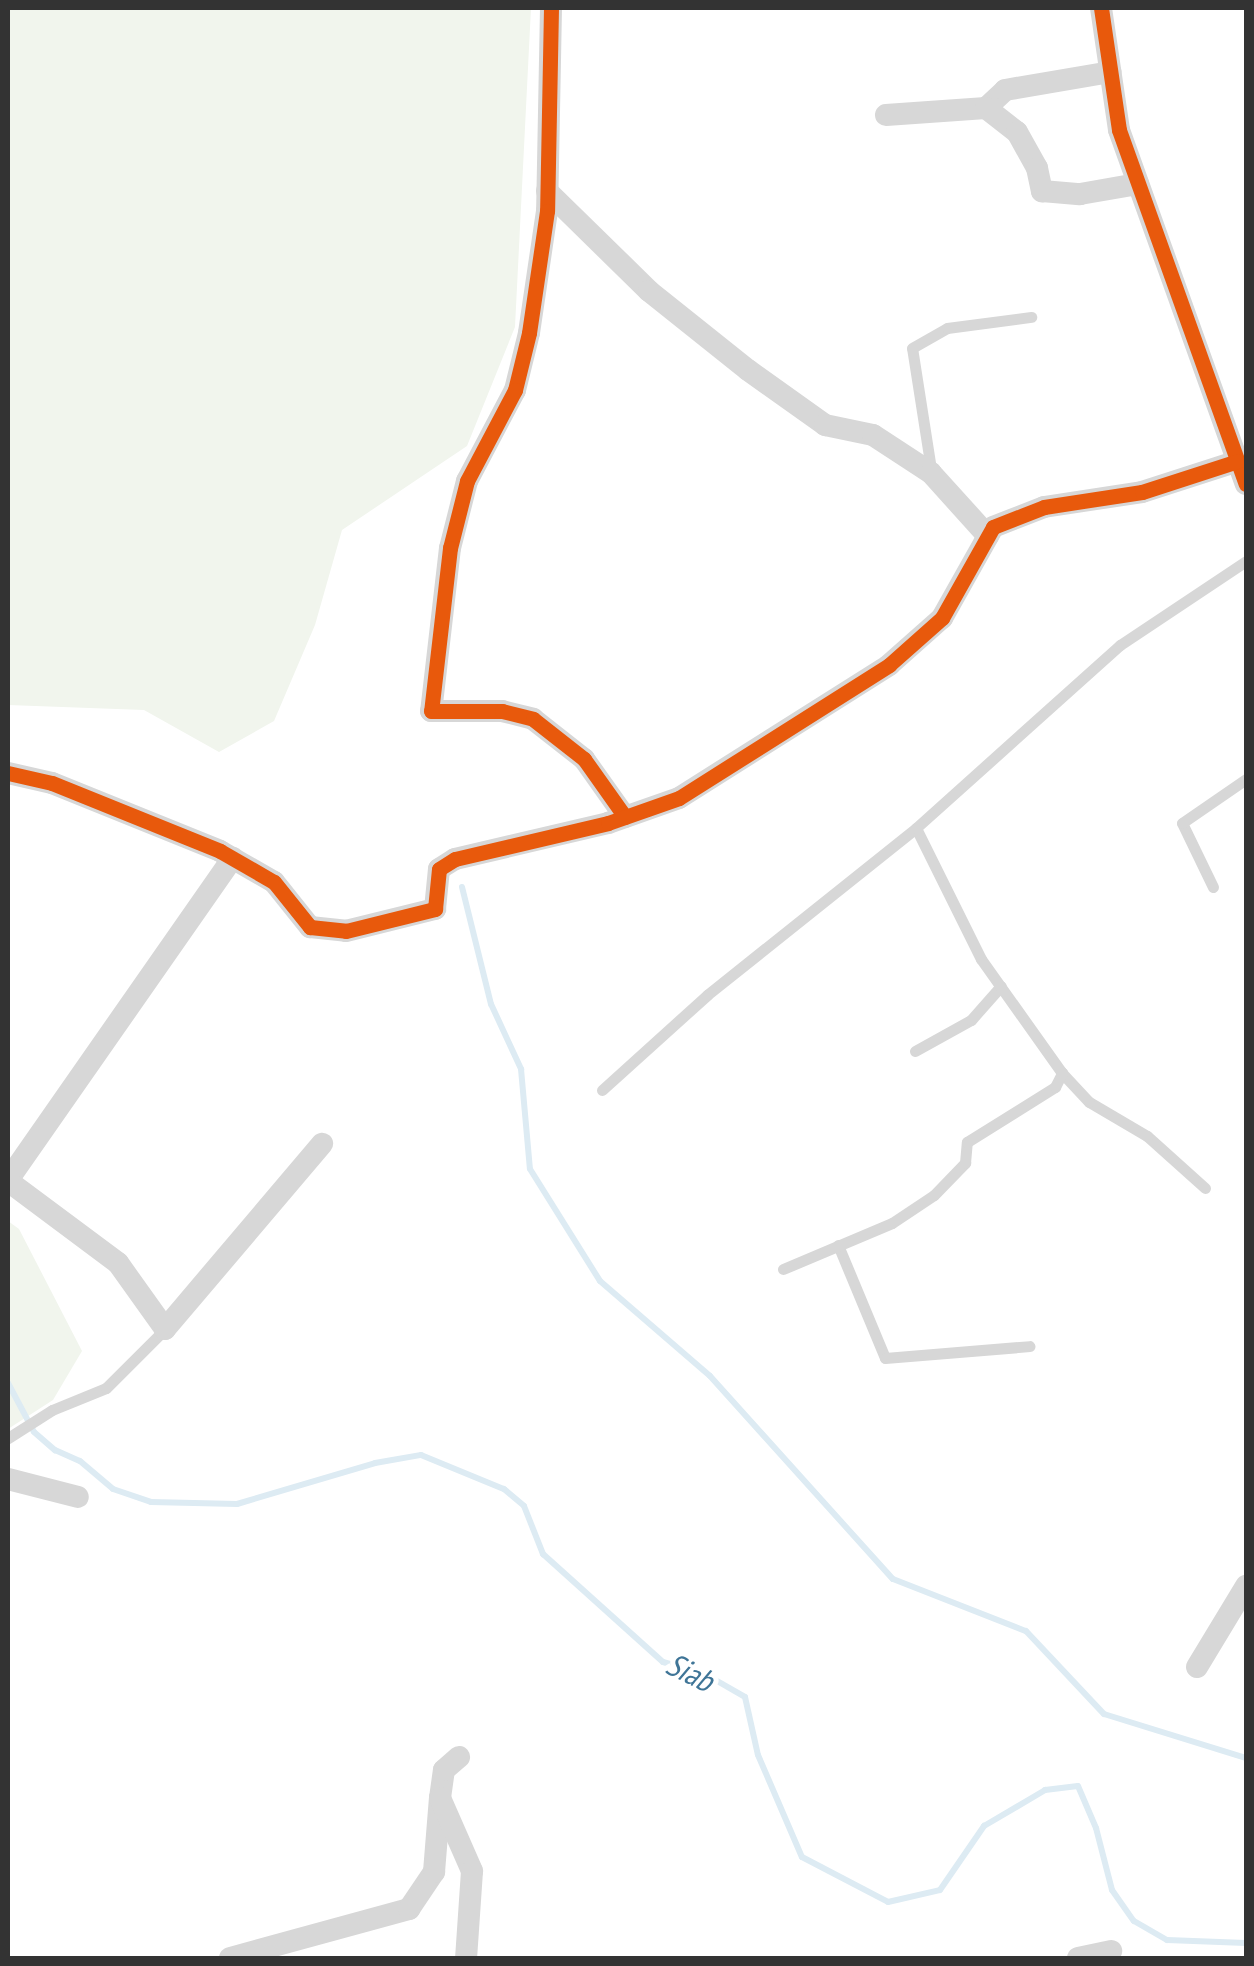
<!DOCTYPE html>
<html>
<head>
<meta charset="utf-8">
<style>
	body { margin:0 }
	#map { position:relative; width:1254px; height:1966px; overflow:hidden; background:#fff; font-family:"PT Sans Narrow",sans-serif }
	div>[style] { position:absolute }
	.green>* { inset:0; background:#f1f5ed }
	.stream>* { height:6px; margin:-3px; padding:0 3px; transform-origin:3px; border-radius:3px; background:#ddebf3 }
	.service>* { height:11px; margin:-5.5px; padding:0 5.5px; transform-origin:5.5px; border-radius:5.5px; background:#d7d7d7 }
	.minor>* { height:22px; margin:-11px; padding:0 11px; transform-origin:11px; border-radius:11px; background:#d7d7d7 }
	.cycleway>* { height:15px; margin:-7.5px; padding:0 7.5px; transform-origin:7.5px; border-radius:7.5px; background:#e8590c }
	span { translate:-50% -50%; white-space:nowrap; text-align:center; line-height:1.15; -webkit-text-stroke:10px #fff; paint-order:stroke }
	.water-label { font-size:32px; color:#3f7597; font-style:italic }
	.frame { position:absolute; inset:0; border:10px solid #333; pointer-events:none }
</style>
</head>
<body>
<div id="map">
	<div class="green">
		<div style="clip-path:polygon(8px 8px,531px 8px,515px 327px,467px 446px,342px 530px,315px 625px,274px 721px,219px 752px,144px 710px,8px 705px)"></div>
		<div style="clip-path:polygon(8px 1221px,19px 1229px,82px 1351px,53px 1400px,8px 1429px)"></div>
	</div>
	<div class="stream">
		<div style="left:462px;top:887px;width:121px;rotate:76.1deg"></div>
		<div style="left:491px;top:1004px;width:72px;rotate:65.2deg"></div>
		<div style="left:521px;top:1069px;width:100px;rotate:84.9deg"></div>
		<div style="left:530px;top:1169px;width:132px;rotate:58deg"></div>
		<div style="left:600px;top:1281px;width:145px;rotate:40.8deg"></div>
		<div style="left:710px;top:1376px;width:273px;rotate:48deg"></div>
		<div style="left:893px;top:1579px;width:143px;rotate:21.4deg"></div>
		<div style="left:1026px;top:1631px;width:114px;rotate:46.8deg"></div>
		<div style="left:1104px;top:1714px;width:149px;rotate:17.2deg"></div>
		<div style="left:8px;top:1383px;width:55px;rotate:62deg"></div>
		<div style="left:34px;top:1432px;width:28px;rotate:41deg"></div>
		<div style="left:55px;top:1450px;width:27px;rotate:24deg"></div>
		<div style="left:80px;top:1461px;width:43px;rotate:40.3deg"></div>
		<div style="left:113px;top:1489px;width:40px;rotate:18.9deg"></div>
		<div style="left:151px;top:1502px;width:86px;rotate:1.3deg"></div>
		<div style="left:237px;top:1504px;width:144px;rotate:-16.5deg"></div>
		<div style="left:375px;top:1463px;width:47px;rotate:-9.9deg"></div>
		<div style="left:421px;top:1455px;width:90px;rotate:22.3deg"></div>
		<div style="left:504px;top:1489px;width:26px;rotate:40deg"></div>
		<div style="left:524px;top:1506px;width:52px;rotate:68.4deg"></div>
		<div style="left:543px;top:1554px;width:161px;rotate:42deg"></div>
		<div style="left:663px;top:1662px;width:44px;rotate:15.9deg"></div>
		<div style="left:705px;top:1674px;width:46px;rotate:29.9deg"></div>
		<div style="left:745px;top:1697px;width:59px;rotate:77.4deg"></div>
		<div style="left:758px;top:1755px;width:111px;rotate:66.7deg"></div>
		<div style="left:802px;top:1857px;width:97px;rotate:27.6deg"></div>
		<div style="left:888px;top:1902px;width:53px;rotate:-13deg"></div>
		<div style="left:940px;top:1890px;width:78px;rotate:-55.5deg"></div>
		<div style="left:984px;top:1826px;width:71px;rotate:-30.5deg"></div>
		<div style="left:1045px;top:1790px;width:33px;rotate:-7deg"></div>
		<div style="left:1078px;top:1786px;width:46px;rotate:66.8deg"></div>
		<div style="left:1096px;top:1828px;width:64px;rotate:75.5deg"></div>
		<div style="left:1112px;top:1890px;width:38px;rotate:55deg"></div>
		<div style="left:1134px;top:1921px;width:38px;rotate:30deg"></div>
		<div style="left:1167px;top:1940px;width:79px;rotate:2.2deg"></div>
	</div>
	<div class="service">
		<div style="left:931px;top:469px;width:122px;rotate:-98.9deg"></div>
		<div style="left:912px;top:348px;width:40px;rotate:-29.7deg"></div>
		<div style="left:947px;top:328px;width:85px;rotate:-7.5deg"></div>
		<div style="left:1213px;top:887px;width:71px;rotate:-115.8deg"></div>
		<div style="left:1182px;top:823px;width:78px;rotate:-34.5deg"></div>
		<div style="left:915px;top:1051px;width:64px;rotate:-29deg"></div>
		<div style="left:971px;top:1020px;width:45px;rotate:-48.6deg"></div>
		<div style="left:602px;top:1090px;width:142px;rotate:-42.1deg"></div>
		<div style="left:707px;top:995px;width:268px;rotate:-38.6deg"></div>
		<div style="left:1205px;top:1188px;width:78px;rotate:-138.1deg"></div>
		<div style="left:1147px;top:1136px;width:67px;rotate:-149.6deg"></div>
		<div style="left:1089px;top:1102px;width:40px;rotate:-133deg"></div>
		<div style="left:1062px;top:1073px;width:140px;rotate:-125.4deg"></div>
		<div style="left:981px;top:959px;width:146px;rotate:-116.4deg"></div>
		<div style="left:916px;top:828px;width:274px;rotate:-41.9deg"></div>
		<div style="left:1120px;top:645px;width:151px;rotate:-33.7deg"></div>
		<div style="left:838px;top:1245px;width:122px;rotate:67.4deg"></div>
		<div style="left:885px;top:1358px;width:145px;rotate:-4.7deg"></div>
		<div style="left:783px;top:1269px;width:118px;rotate:-22.9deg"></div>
		<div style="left:892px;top:1223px;width:50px;rotate:-33.7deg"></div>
		<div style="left:934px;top:1195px;width:45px;rotate:-45.9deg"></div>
		<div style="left:965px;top:1163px;width:21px;rotate:-85deg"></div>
		<div style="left:967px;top:1142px;width:104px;rotate:-32deg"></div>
		<div style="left:1055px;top:1087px;width:16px;rotate:-63deg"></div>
		<div style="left:8px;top:1438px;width:52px;rotate:-32.5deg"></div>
		<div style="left:52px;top:1410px;width:58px;rotate:-22.2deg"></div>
		<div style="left:106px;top:1388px;width:83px;rotate:-45deg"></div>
	</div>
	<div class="minor">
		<div style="left:551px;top:8px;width:203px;rotate:91.1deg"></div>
		<div style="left:547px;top:211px;width:123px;rotate:98.4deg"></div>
		<div style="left:529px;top:333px;width:59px;rotate:103.8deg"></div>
		<div style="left:515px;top:390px;width:103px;rotate:117.8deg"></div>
		<div style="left:467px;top:481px;width:69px;rotate:104.2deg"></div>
		<div style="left:450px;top:548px;width:164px;rotate:96.6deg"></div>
		<div style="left:431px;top:711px;width:71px"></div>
		<div style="left:502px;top:711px;width:32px;rotate:14deg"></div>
		<div style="left:533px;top:719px;width:65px;rotate:38.1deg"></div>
		<div style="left:584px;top:759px;width:71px;rotate:54.7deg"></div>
		<div style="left:1101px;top:8px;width:123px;rotate:81.6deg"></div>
		<div style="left:1119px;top:130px;width:376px;rotate:70.3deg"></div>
		<div style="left:986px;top:108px;width:26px;rotate:-43deg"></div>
		<div style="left:1005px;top:90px;width:107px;rotate:-9.7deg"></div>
		<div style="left:886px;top:115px;width:100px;rotate:-4deg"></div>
		<div style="left:986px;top:108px;width:39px;rotate:38deg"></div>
		<div style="left:1017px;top:132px;width:41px;rotate:60.9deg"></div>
		<div style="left:1037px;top:168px;width:24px;rotate:78deg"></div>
		<div style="left:1042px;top:191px;width:38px;rotate:5deg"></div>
		<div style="left:1080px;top:194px;width:59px;rotate:-9.8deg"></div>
		<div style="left:547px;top:191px;width:143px;rotate:44.4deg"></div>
		<div style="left:649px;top:291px;width:127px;rotate:38.6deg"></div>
		<div style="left:748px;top:370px;width:95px;rotate:35.5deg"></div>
		<div style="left:825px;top:425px;width:49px;rotate:11.8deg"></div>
		<div style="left:873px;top:435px;width:69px;rotate:33.2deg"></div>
		<div style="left:931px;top:473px;width:85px;rotate:47.9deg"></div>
		<div style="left:8px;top:773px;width:45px;rotate:12.8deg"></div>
		<div style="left:52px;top:783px;width:181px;rotate:22deg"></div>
		<div style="left:220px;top:851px;width:62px;rotate:29.9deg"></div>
		<div style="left:274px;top:882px;width:58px;rotate:51.3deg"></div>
		<div style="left:310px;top:927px;width:36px;rotate:6deg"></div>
		<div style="left:346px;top:931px;width:92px;rotate:-13.9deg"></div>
		<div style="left:435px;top:909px;width:40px;rotate:-84.3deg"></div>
		<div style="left:439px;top:869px;width:19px;rotate:-32deg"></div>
		<div style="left:455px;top:859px;width:157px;rotate:-13.2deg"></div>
		<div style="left:608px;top:823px;width:75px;rotate:-19.4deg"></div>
		<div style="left:679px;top:798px;width:249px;rotate:-32.3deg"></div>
		<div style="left:889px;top:665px;width:71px;rotate:-41.6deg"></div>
		<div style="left:942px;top:618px;width:104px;rotate:-60.7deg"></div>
		<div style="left:993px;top:527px;width:55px;rotate:-21.4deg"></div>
		<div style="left:1044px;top:507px;width:99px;rotate:-8.7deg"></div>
		<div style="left:1142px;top:492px;width:101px;rotate:-17.9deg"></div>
		<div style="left:8px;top:1180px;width:393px;rotate:-55.1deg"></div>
		<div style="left:8px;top:1181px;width:137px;rotate:36.7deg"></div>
		<div style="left:118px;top:1263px;width:81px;rotate:54.5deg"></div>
		<div style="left:165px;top:1329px;width:243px;rotate:-49.7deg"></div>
		<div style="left:8px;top:1479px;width:72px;rotate:14.4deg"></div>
		<div style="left:1197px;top:1667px;width:95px;rotate:-58.8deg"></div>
		<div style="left:440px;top:1798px;width:28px;rotate:-82deg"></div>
		<div style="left:444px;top:1770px;width:20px;rotate:-41deg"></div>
		<div style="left:230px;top:1958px;width:186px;rotate:-15.3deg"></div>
		<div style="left:409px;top:1909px;width:45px;rotate:-56deg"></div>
		<div style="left:434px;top:1872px;width:74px;rotate:-85.4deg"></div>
		<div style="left:440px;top:1798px;width:80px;rotate:66.3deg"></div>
		<div style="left:472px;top:1871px;width:87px;rotate:93.9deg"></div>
		<div style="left:1078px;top:1958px;width:34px;rotate:-12deg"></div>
	</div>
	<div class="cycleway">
		<div style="left:551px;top:8px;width:203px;rotate:91.1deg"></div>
		<div style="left:547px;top:211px;width:123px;rotate:98.4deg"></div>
		<div style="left:529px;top:333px;width:59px;rotate:103.8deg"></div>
		<div style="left:515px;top:390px;width:103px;rotate:117.8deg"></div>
		<div style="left:467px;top:481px;width:69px;rotate:104.2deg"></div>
		<div style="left:450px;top:548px;width:164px;rotate:96.6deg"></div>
		<div style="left:431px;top:711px;width:71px"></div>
		<div style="left:502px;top:711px;width:32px;rotate:14deg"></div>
		<div style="left:533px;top:719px;width:65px;rotate:38.1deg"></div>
		<div style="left:584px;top:759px;width:71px;rotate:54.7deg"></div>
		<div style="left:1101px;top:8px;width:123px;rotate:81.6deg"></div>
		<div style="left:1119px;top:130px;width:376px;rotate:70.3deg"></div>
		<div style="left:8px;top:773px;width:45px;rotate:12.8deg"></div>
		<div style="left:52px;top:783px;width:181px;rotate:22deg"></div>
		<div style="left:220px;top:851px;width:62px;rotate:29.9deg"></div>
		<div style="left:274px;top:882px;width:58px;rotate:51.3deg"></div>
		<div style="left:310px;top:927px;width:36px;rotate:6deg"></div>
		<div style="left:346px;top:931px;width:92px;rotate:-13.9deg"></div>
		<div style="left:435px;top:909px;width:40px;rotate:-84.3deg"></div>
		<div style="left:439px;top:869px;width:19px;rotate:-32deg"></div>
		<div style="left:455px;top:859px;width:157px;rotate:-13.2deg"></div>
		<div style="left:608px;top:823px;width:75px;rotate:-19.4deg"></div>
		<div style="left:679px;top:798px;width:249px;rotate:-32.3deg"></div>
		<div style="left:889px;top:665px;width:71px;rotate:-41.6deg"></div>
		<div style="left:942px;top:618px;width:104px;rotate:-60.7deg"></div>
		<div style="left:993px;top:527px;width:55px;rotate:-21.4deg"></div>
		<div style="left:1044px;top:507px;width:99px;rotate:-8.7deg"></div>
		<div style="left:1142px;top:492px;width:101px;rotate:-17.9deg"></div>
	</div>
	<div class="water-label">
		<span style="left:690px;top:1672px;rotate:26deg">Siab</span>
	</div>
	<div class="frame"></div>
</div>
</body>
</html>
